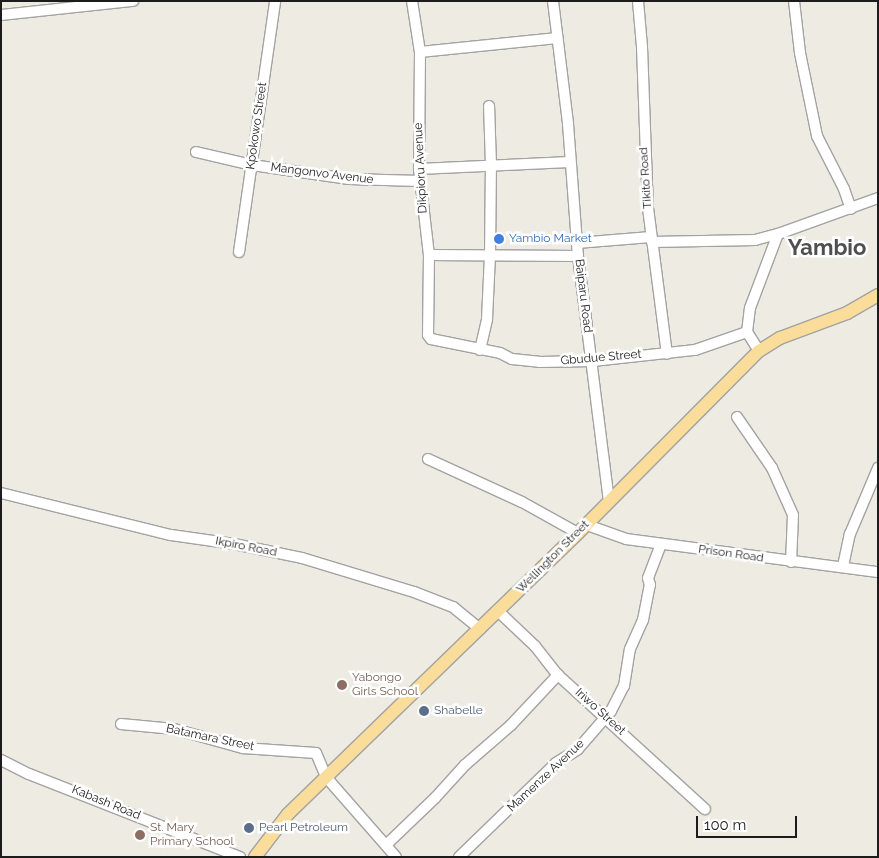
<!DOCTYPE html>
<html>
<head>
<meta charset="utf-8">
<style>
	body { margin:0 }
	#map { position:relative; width:879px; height:858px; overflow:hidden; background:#eeebe2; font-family:Raleway,sans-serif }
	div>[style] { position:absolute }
	.roads { filter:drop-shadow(1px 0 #a3a3a3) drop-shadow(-1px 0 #a3a3a3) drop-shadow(0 1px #a3a3a3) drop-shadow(0 -1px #a3a3a3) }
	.minor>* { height:10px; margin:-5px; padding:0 5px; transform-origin:5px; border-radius:5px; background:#fff }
	.major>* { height:12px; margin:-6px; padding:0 6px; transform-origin:6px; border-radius:6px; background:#fadc9b }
	.dots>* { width:14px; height:14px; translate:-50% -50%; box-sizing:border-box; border:2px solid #fff; border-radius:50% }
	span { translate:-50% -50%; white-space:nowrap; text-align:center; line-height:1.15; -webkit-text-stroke:5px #fff; paint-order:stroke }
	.street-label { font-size:12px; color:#1c1c1c }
	.shop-label { font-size:12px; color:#366cbe }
	.left { translate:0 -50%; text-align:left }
	.education-label { font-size:12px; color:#785e54 }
	.service-label { font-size:12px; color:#4e5e75 }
	.town-label { font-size:22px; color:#4f4f4f; font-weight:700 }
	.frame { position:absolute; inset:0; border:2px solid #1c1c1c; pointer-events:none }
	.scale { position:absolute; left:696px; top:816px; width:101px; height:22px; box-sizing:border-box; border:2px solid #1c1c1c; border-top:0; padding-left:6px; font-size:15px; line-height:18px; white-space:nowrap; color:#1c1c1c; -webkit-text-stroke:4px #fff; paint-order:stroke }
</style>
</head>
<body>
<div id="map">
	<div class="roads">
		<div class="minor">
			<div style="left:412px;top:1px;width:52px;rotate:81.1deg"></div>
			<div style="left:420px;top:52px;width:117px;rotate:90.5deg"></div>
			<div style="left:419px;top:169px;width:87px;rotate:83.4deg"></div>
			<div style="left:429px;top:255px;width:80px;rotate:90.7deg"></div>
			<div style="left:428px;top:335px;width:5px;rotate:53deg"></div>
			<div style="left:431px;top:339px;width:70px;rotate:11.5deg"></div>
			<div style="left:500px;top:353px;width:13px;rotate:27deg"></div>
			<div style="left:512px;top:359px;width:27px;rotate:6deg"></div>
			<div style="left:539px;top:362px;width:54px;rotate:-1.1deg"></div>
			<div style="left:593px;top:361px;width:103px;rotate:-6.2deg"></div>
			<div style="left:695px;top:350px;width:55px;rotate:-19.1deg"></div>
			<div style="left:553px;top:1px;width:124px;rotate:83deg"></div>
			<div style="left:568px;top:124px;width:132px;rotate:85.7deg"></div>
			<div style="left:578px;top:256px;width:247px;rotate:82.8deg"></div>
			<div style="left:638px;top:1px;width:46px;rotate:85deg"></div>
			<div style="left:642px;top:47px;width:161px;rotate:87.9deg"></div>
			<div style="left:648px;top:208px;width:147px;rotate:82.6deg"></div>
			<div style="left:794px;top:1px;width:52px;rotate:83.4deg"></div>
			<div style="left:800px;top:53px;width:85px;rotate:78.4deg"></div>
			<div style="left:817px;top:136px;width:59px;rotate:63deg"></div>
			<div style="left:844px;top:189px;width:21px;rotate:71deg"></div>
			<div style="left:1px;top:15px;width:133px;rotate:-6.1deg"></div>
			<div style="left:420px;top:52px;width:138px;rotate:-5.8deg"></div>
			<div style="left:196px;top:152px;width:57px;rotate:13.1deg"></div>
			<div style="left:252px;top:165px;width:98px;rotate:8.2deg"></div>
			<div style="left:349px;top:179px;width:71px;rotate:1.6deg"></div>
			<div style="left:419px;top:169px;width:151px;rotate:-2.7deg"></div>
			<div style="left:652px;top:242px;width:103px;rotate:-1.1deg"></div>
			<div style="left:755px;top:240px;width:24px;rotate:-15deg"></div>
			<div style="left:778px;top:234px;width:106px;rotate:-19.8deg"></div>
			<div style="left:577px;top:243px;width:74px;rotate:-4.6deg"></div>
			<div style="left:239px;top:252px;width:254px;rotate:-81.8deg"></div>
			<div style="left:429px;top:255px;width:149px;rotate:0.4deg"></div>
			<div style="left:480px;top:350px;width:32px;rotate:-77deg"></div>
			<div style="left:487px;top:319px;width:63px;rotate:-87.3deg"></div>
			<div style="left:490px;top:256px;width:91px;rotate:-89.4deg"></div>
			<div style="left:491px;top:165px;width:59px;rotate:-91.9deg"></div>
			<div style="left:759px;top:351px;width:22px;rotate:-122deg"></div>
			<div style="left:747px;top:332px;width:24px;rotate:-83deg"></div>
			<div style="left:750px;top:308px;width:79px;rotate:-69.3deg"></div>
			<div style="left:737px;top:417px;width:62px;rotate:55.5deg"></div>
			<div style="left:772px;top:468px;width:51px;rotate:65.9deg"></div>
			<div style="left:793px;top:515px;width:47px;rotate:92.4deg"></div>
			<div style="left:428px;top:459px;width:103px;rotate:24.6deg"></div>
			<div style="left:522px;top:502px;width:64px;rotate:29deg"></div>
			<div style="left:1px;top:493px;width:175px;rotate:13.9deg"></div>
			<div style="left:171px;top:535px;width:64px;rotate:8.1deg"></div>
			<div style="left:234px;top:544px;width:69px;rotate:11.6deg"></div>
			<div style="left:302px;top:558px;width:117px;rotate:16.9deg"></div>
			<div style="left:414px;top:592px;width:42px;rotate:21deg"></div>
			<div style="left:453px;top:607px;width:35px;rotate:39deg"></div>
			<div style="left:587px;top:525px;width:41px;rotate:19.7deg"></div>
			<div style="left:626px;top:539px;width:254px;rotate:7.5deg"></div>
			<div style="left:843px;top:566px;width:33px;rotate:-78deg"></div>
			<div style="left:850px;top:534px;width:72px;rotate:-67deg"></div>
			<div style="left:498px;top:611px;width:51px;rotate:43.4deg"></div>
			<div style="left:535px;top:646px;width:37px;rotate:52deg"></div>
			<div style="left:558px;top:675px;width:199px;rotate:42.4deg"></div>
			<div style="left:121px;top:724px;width:53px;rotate:5.4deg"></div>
			<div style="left:174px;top:729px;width:72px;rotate:15.4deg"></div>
			<div style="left:243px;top:748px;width:73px;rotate:3.9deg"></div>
			<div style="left:316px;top:753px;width:26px;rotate:67deg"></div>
			<div style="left:326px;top:777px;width:106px;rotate:48.8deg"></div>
			<div style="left:1px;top:760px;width:31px;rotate:27deg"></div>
			<div style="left:29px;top:774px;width:227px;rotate:21.5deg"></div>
			<div style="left:386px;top:845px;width:68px;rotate:-43.8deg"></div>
			<div style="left:435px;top:798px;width:45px;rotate:-47.7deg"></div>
			<div style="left:465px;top:765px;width:61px;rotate:-41deg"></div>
			<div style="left:511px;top:725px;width:69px;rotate:-46.8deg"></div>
			<div style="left:459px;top:857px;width:135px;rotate:-44.1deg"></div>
			<div style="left:556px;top:763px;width:26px;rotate:-32deg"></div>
			<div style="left:578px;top:749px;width:50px;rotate:-49deg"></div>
			<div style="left:611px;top:711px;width:28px;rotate:-63deg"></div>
			<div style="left:624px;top:686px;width:37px;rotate:-81deg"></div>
			<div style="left:630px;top:649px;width:32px;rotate:-66deg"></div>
			<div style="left:643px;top:620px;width:36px;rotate:-79deg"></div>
			<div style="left:650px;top:585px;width:7px;rotate:-106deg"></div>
			<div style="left:648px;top:578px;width:36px;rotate:-69deg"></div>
		</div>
		<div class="major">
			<div style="left:255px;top:857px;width:54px;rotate:-52.5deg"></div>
			<div style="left:288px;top:814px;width:404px;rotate:-44.1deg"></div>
			<div style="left:578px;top:533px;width:257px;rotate:-45.2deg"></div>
			<div style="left:759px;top:351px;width:25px;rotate:-32deg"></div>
			<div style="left:780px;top:338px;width:72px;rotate:-20.5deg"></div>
			<div style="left:847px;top:313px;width:36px;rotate:-30deg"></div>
		</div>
	</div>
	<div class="dots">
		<div style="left:499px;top:239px;background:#3f7fe0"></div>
		<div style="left:342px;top:685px;background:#8d6e63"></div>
		<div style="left:424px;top:711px;background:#5c6f8a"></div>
		<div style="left:249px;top:828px;background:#5c6f8a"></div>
		<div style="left:140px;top:835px;background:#8d6e63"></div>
	</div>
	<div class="street-label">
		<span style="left:257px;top:126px;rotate:-82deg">Kpokowo Street</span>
		<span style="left:421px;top:168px;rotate:-93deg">Dikpioru Avenue</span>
		<span style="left:322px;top:174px;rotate:7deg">Mangonvo Avenue</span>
		<span style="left:646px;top:178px;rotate:-94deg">Tikito Road</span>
		<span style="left:583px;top:296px;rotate:83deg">Baiparu Road</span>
		<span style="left:601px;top:358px;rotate:-5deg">Gbudue Street</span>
		<span style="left:246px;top:547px;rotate:11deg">Ikpiro Road</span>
		<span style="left:731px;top:554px;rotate:8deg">Prison Road</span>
		<span style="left:553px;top:557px;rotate:-45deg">Wellington Street</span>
		<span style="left:600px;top:712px;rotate:42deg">Iriwo Street</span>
		<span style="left:210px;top:738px;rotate:12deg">Batamara Street</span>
		<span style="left:546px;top:776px;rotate:-43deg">Mamenze Avenue</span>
		<span style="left:106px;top:803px;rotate:22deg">Kabash Road</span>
	</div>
	<div class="shop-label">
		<span class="left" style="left:509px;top:239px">Yambio Market</span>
	</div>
	<div class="education-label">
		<span class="left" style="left:352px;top:685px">Yabongo<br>Girls School</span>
		<span class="left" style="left:150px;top:835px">St. Mary<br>Primary School</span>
	</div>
	<div class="service-label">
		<span class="left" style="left:434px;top:711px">Shabelle</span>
		<span class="left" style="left:259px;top:828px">Pearl Petroleum</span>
	</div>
	<div class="town-label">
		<span style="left:827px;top:248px">Yambio</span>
	</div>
	<div class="frame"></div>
	<div class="scale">100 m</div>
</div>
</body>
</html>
